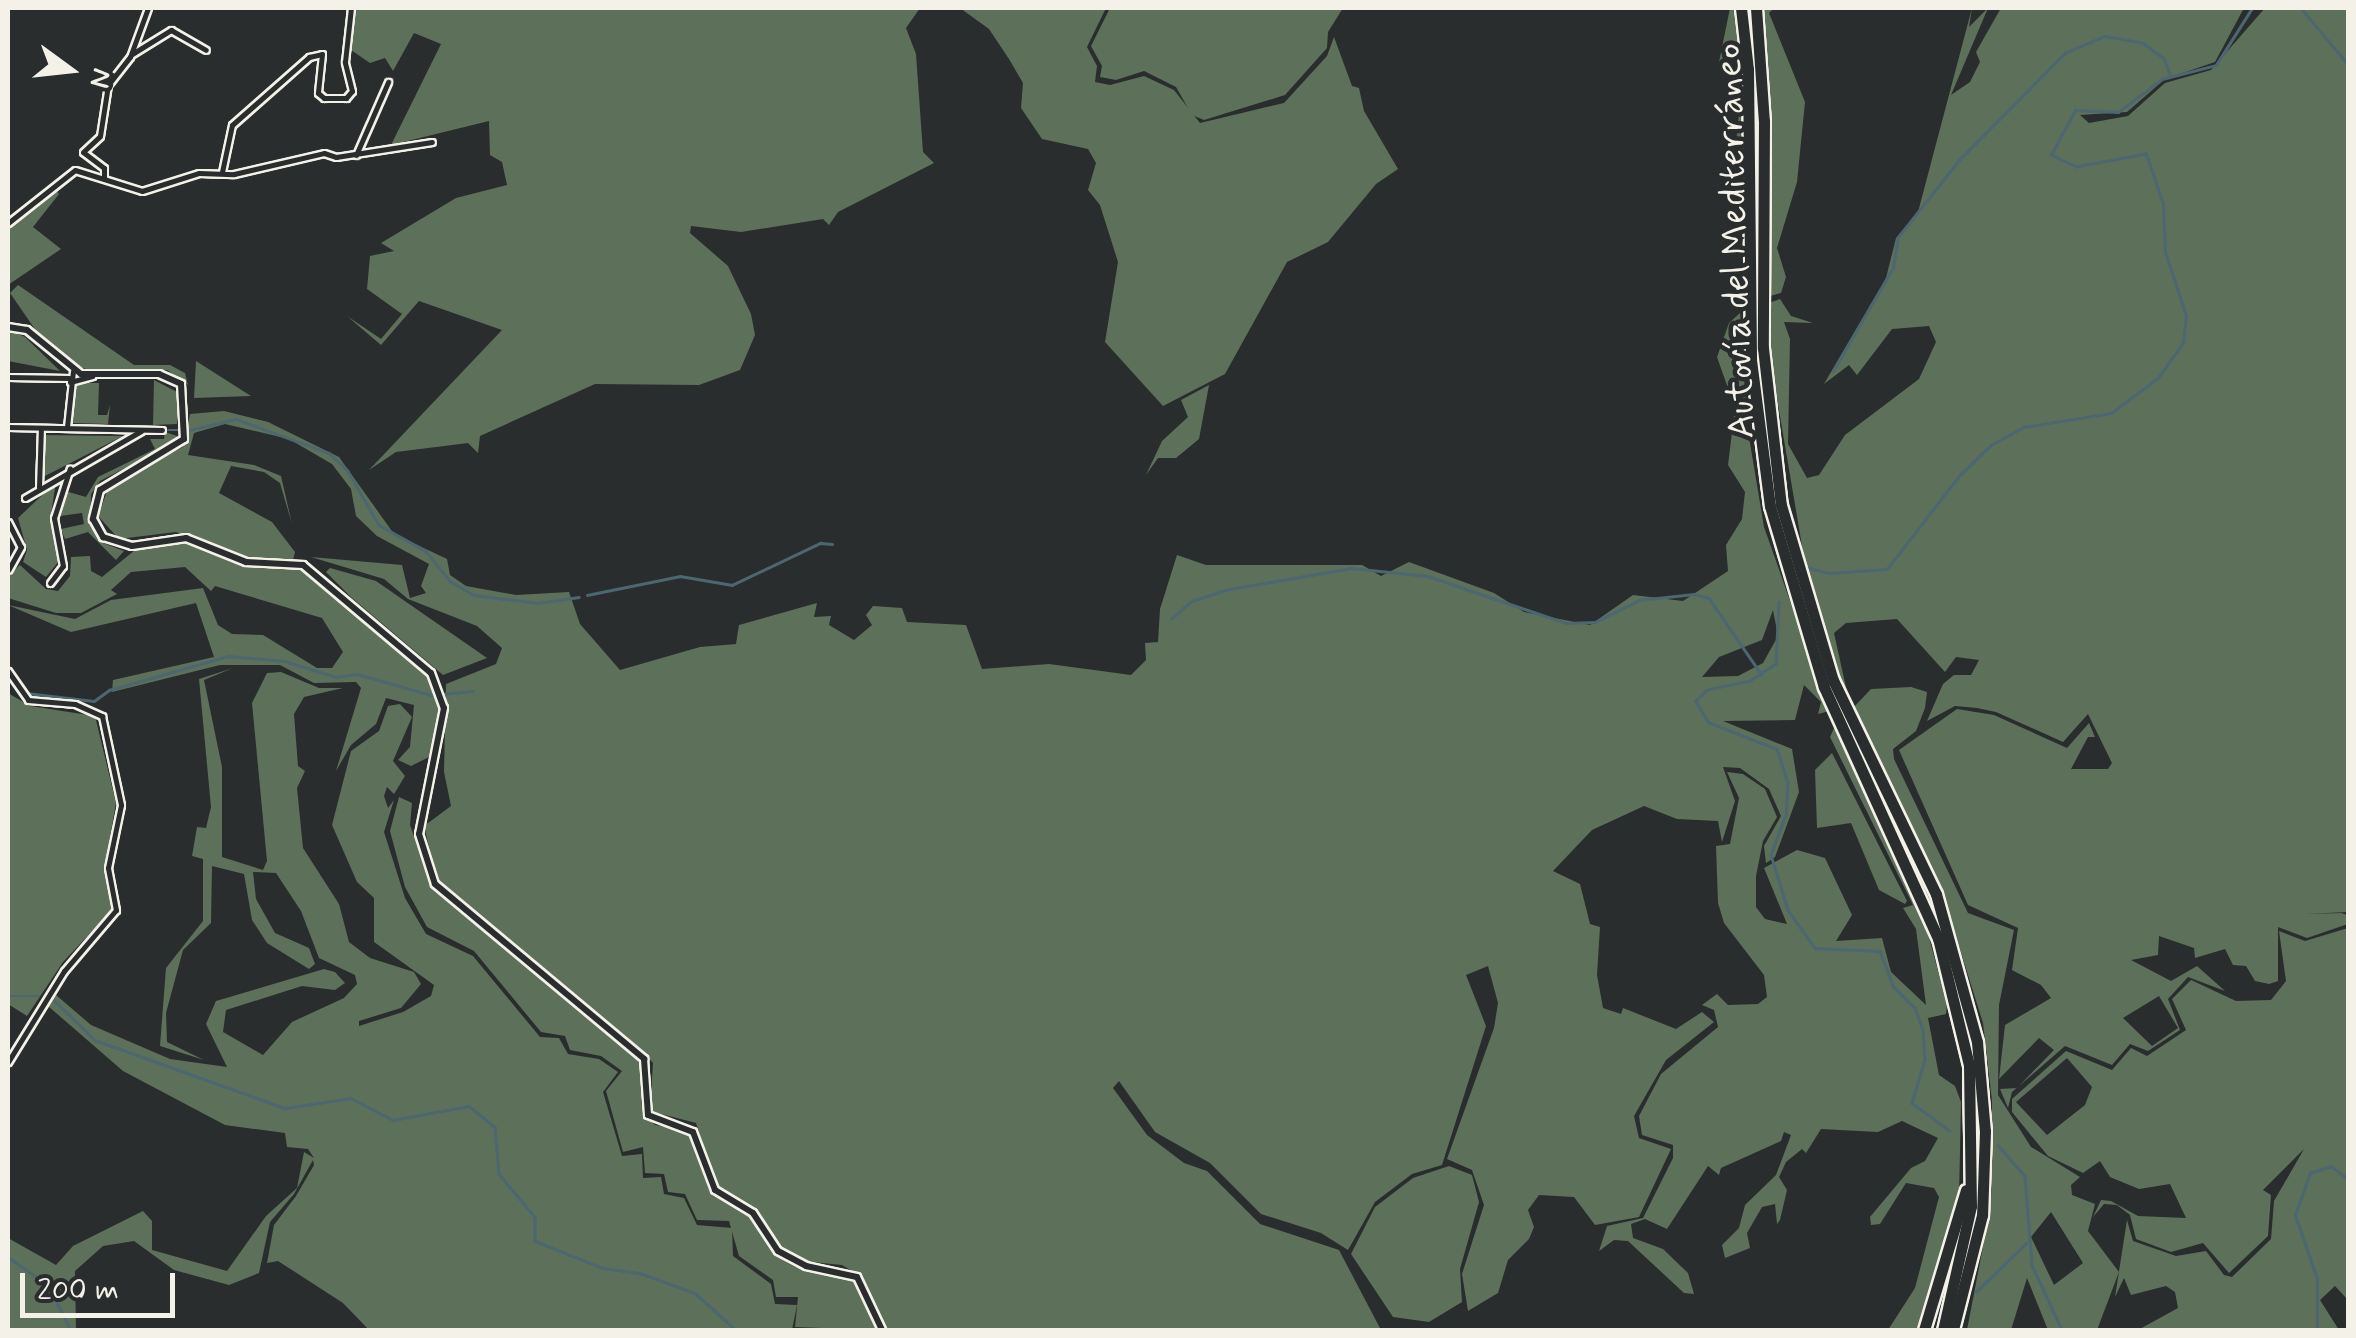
<!DOCTYPE html>
<html>
<head>
<meta charset="utf-8">
<style>
	body { margin:0 }
	#map { position:relative; width:2356px; height:1338px; overflow:hidden; background:#2a2d2e; font-family:Mynerve,sans-serif }
	div>[style] { position:absolute }
	.green>* { inset:0; background:#5d705a }
	.stream>* { height:2.5px; margin:-1.25px; padding:0 1.25px; transform-origin:1.25px; border-radius:1.25px; background:#4c6770 }
	.roads { filter:drop-shadow(2px 0 #f4f1e8) drop-shadow(-2px 0 #f4f1e8) drop-shadow(0 2px #f4f1e8) drop-shadow(0 -2px #f4f1e8) }
	.minor>* { height:5px; margin:-2.5px; padding:0 2.5px; transform-origin:2.5px; border-radius:2.5px; background:#2a2d2e }
	.tertiary>* { height:6px; margin:-3px; padding:0 3px; transform-origin:3px; border-radius:3px; background:#2a2d2e }
	.motorway>* { height:11px; margin:-5.5px; padding:0 5.5px; transform-origin:5.5px; border-radius:5.5px; background:#2a2d2e }
	span { translate:-50% -50%; white-space:nowrap; text-align:center; line-height:1.15; -webkit-text-stroke:9px #2a2d2e; paint-order:stroke }
	.street-label { font-size:38px; color:#f4f1e8 }
	.frame { position:absolute; inset:0; border:10px solid #f4f1e8; pointer-events:none }
	.north { position:absolute; left:20px; top:20px; width:100px; height:100px; -webkit-text-stroke:8px #2a2d2e; paint-order:stroke; rotate:105deg; font-size:28px; font-weight:700; line-height:40px; text-align:center; color:#f4f1e8 }
	.north::after { content:''; display:block; margin:auto; width:35px; height:45px; background:#f4f1e8; clip-path:polygon(50% 0,100% 100%,50% 72%,0 100%) }
	.scale { position:absolute; left:20px; top:1273px; width:155px; height:45px; box-sizing:border-box; border:5px solid #f4f1e8; border-top:0; padding-left:12px; font-size:30px; line-height:35px; white-space:nowrap; color:#f4f1e8; -webkit-text-stroke:8px #2a2d2e; paint-order:stroke }
</style>
</head>
<body>
<div id="map">
	<div class="green">
		<div style="clip-path:polygon(353px 8px,920px 8px,906px 28px,916px 54px,923px 152px,934px 163px,838px 212px,829px 225px,823px 219px,741px 232px,691px 226px,690px 233px,728px 266px,751px 314px,755px 335px,740px 370px,699px 385px,595px 384px,480px 436px,478px 453px,468px 443px,396px 452px,369px 470px,502px 330px,419px 301px,381px 345px,347px 316px,381px 339px,402px 314px,367px 289px,370px 256px,394px 251px,381px 243px,456px 198px,507px 185px,502px 162px,490px 155px,489px 121px,391px 145px,441px 44px,414px 33px,393px 71px,385px 58px,370px 63px,351px 50px)"></div>
		<div style="clip-path:polygon(960px 8px,1106px 8px,1087px 47px,1097px 66px,1095px 82px,1110px 85px,1144px 76px,1174px 90px,1200px 123px,1284px 103px,1327px 56px,1334px 37px,1352px 86px,1359px 88px,1364px 111px,1398px 169px,1376px 184px,1328px 242px,1287px 262px,1225px 374px,1163px 406px,1105px 342px,1118px 262px,1100px 205px,1088px 190px,1096px 163px,1088px 149px,1042px 139px,1021px 108px,1023px 83px,1009px 59px,989px 29px)"></div>
		<div style="clip-path:polygon(1110px 8px,1343px 8px,1328px 32px,1327px 48px,1285px 95px,1204px 120px,1192px 115px,1176px 87px,1144px 71px,1116px 80px,1100px 77px,1102px 66px,1091px 46px)"></div>
		<div style="clip-path:polygon(1730px 8px,1735px 8px,1741px 89px,1740px 258px,1730px 208px,1740px 102px,1732px 74px,1718px 67px)"></div>
		<div style="clip-path:polygon(1761px 8px,1774px 8px,1769px 13px,1805px 102px,1797px 182px,1777px 248px,1786px 277px,1781px 293px,1770px 296px,1770px 137px)"></div>
		<div style="clip-path:polygon(evenodd,1972px 8px,1969px 27px,1988px 8px,1951px 95px,1970px 82px,1980px 62px,1976px 52px,2001px 8px,2244px 8px,2215px 62px,2165px 79px,2127px 112px,2080px 115px,2089px 123px,2128px 116px,2165px 83px,2211px 70px,2265px 8px,2348px 8px,2348px 912px,2305px 914px,2341px 913px,2348px 915px,2348px 924px,2307px 938px,2278px 927px,2278px 981px,2269px 984px,2255px 981px,2246px 966px,2233px 965px,2225px 949px,2195px 958px,2194px 948px,2159px 936px,2158px 955px,2131px 960px,2171px 981px,2197px 966px,2225px 991px,2188px 977px,2168px 999px,2180px 1030px,2148px 1051px,2130px 1044px,2112px 1065px,2065px 1046px,2012px 1092px,2008px 1108px,2000px 1089px,2017px 1088px,2054px 1050px,2039px 1038px,1999px 1079px,2005px 1025px,2051px 998px,2041px 985px,2012px 970px,2018px 928px,1968px 905px,1899px 750px,1957px 709px,1994px 715px,2067px 748px,2089px 723px,2095px 737px,2088px 737px,2071px 769px,2108px 769px,2112px 763px,2088px 714px,2063px 742px,1996px 712px,1977px 708px,1955px 706px,1927px 721px,1943px 684px,1954px 675px,1971px 675px,1979px 660px,1956px 657px,1945px 672px,1897px 619px,1846px 623px,1834px 633px,1849px 701px,1811px 599px,1770px 357px,1769px 303px,1780px 299px,1791px 316px,1813px 323px,1784px 322px,1790px 339px,1788px 444px,1807px 478px,1819px 475px,1845px 435px,1919px 379px,1936px 342px,1929px 326px,1892px 329px,1857px 375px,1849px 365px,1824px 384px,1886px 278px,1896px 238px,1918px 212px,1972px 8px,2159px 996px,2178px 1028px,2152px 1046px,2123px 1018px,2159px 996px)"></div>
		<div style="clip-path:polygon(56px 190px,59px 194px,33px 227px,61px 249px,8px 285px,8px 226px)"></div>
		<div style="clip-path:polygon(18px 285px,134px 365px,170px 365px,185px 373px,188px 385px,167px 370px,93px 371px,73px 365px,41px 338px,10px 293px)"></div>
		<div style="clip-path:polygon(evenodd,1740px 313px,1747px 425px,1764px 527px,1829px 711px,1818px 714px,1821px 702px,1804px 685px,1795px 720px,1723px 721px,1792px 749px,1799px 792px,1775px 857px,1766px 863px,1764px 846px,1781px 816px,1769px 789px,1740px 768px,1723px 767px,1735px 801px,1722px 842px,1718px 821px,1677px 819px,1644px 806px,1592px 830px,1553px 871px,1580px 884px,1590px 924px,1600px 927px,1597px 975px,1603px 1008px,1621px 1014px,1623px 1008px,1676px 1029px,1702px 1012px,1714px 1022px,1666px 1060px,1634px 1116px,1639px 1138px,1671px 1149px,1639px 1217px,1595px 1225px,1574px 1197px,1539px 1195px,1528px 1210px,1534px 1227px,1529px 1239px,1508px 1260px,1498px 1293px,1468px 1311px,1462px 1274px,1484px 1205px,1472px 1170px,1447px 1159px,1494px 1028px,1498px 1003px,1488px 966px,1466px 975px,1486px 1026px,1442px 1165px,1412px 1174px,1375px 1202px,1348px 1250px,1321px 1233px,1261px 1214px,1210px 1163px,1155px 1132px,1119px 1081px,1113px 1088px,1147px 1135px,1184px 1163px,1207px 1171px,1260px 1224px,1339px 1250px,1381px 1330px,887px 1330px,859px 1275px,842px 1265px,802px 1261px,775px 1245px,752px 1207px,716px 1186px,696px 1123px,650px 1111px,653px 1063px,641px 1049px,437px 880px,424px 826px,451px 806px,444px 772px,446px 684px,496px 664px,502px 648px,477px 626px,408px 599px,384px 579px,311px 557px,402px 565px,410px 598px,426px 593px,421px 586px,429px 564px,377px 536px,356px 516px,351px 489px,332px 464px,289px 439px,225px 424px,194px 433px,188px 455px,254px 465px,281px 476px,292px 524px,280px 483px,264px 472px,231px 466px,219px 493px,272px 522px,295px 552px,293px 560px,245px 558px,176px 532px,119px 539px,98px 516px,109px 486px,183px 447px,190px 414px,224px 411px,268px 422px,339px 457px,394px 534px,447px 559px,450px 575px,466px 586px,516px 595px,569px 592px,580px 624px,620px 670px,700px 647px,736px 644px,739px 625px,817px 603px,814px 617px,831px 616px,829px 625px,854px 640px,872px 625px,866px 615px,873px 606px,902px 608px,907px 622px,966px 625px,982px 669px,1049px 664px,1131px 675px,1146px 660px,1145px 643px,1158px 642px,1160px 609px,1177px 555px,1206px 565px,1362px 565px,1381px 576px,1409px 562px,1494px 593px,1524px 612px,1590px 625px,1633px 595px,1683px 601px,1728px 571px,1726px 545px,1742px 519px,1745px 492px,1728px 465px,1735px 408px,1717px 357px,1729px 323px,1740px 313px,1773px 610px,1778px 636px,1763px 663px,1738px 676px,1702px 677px,1719px 657px,1762px 640px,1773px 610px)"></div>
		<div style="clip-path:polygon(14px 332px,25px 337px,60px 371px,8px 361px,8px 334px)"></div>
		<div style="clip-path:polygon(196px 361px,251px 396px,194px 398px)"></div>
		<div style="clip-path:polygon(154px 380px,179px 393px,177px 424px,153px 425px)"></div>
		<div style="clip-path:polygon(73px 383px,99px 383px,98px 415px,107px 415px,110px 405px,108px 424px,72px 423px)"></div>
		<div style="clip-path:polygon(1209px 385px,1199px 439px,1176px 458px,1158px 458px,1146px 475px,1162px 441px,1188px 417px,1181px 400px)"></div>
		<div style="clip-path:polygon(165px 432px,177px 436px,175px 442px,100px 481px,91px 494px,90px 525px,103px 543px,124px 551px,116px 560px,88px 532px,65px 539px,61px 529px,84px 524px,82px 513px,60px 516px,65px 491px,86px 497px,98px 477px,155px 449px,150px 439px,164px 439px)"></div>
		<div style="clip-path:polygon(43px 435px,121px 436px,123px 436px,43px 477px)"></div>
		<div style="clip-path:polygon(56px 482px,50px 520px,59px 561px,46px 577px,23px 562px,27px 550px,18px 518px)"></div>
		<div style="clip-path:polygon(175px 540px,246px 565px,306px 570px,361px 616px,433px 679px,441px 706px,429px 757px,411px 766px,398px 760px,410px 747px,414px 705px,386px 698px,376px 724px,351px 745px,336px 771px,361px 688px,356px 682px,314px 683px,280px 665px,220px 665px,112px 692px,113px 680px,214px 657px,196px 603px,71px 632px,8px 605px,75px 619px,111px 600px,203px 588px,218px 625px,232px 634px,263px 635px,317px 668px,332px 668px,343px 652px,322px 618px,215px 586px,211px 591px,185px 567px,131px 572px,111px 590px,117px 594px,81px 613px,56px 613px,8px 598px,8px 576px,20px 565px,46px 589px,58px 591px,70px 576px,71px 557px,90px 556px,91px 571px,102px 577px,135px 550px)"></div>
		<div style="clip-path:polygon(330px 568px,376px 581px,487px 658px,443px 675px,352px 598px,326px 572px)"></div>
		<div style="clip-path:polygon(233px 668px,204px 680px,222px 767px,222px 857px,263px 870px,267px 861px,252px 703px,267px 673px,281px 672px,319px 688px,343px 688px,304px 697px,294px 714px,298px 766px,305px 771px,297px 788px,303px 848px,339px 904px,349px 942px,370px 958px,414px 972px,421px 984px,401px 1008px,359px 1021px,359px 1026px,403px 1012px,431px 996px,434px 985px,374px 942px,374px 898px,357px 882px,332px 825px,351px 751px,379px 731px,388px 706px,400px 704px,412px 717px,393px 761px,405px 776px,394px 794px,387px 787px,384px 796px,388px 808px,394px 800px,384px 832px,405px 898px,426px 934px,473px 956px,540px 1037px,559px 1038px,568px 1054px,599px 1059px,618px 1072px,603px 1092px,622px 1156px,642px 1154px,643px 1178px,661px 1177px,664px 1194px,684px 1198px,697px 1225px,732px 1228px,733px 1256px,771px 1284px,775px 1304px,797px 1305px,792px 1330px,369px 1330px,343px 1303px,278px 1261px,267px 1263px,274px 1225px,296px 1196px,314px 1165px,313px 1160px,294px 1194px,270px 1222px,259px 1273px,229px 1285px,174px 1270px,134px 1241px,103px 1246px,75px 1271px,76px 1330px,8px 1330px,8px 1238px,56px 1265px,73px 1246px,143px 1211px,152px 1221px,152px 1250px,227px 1271px,266px 1216px,297px 1188px,304px 1152px,314px 1158px,308px 1149px,287px 1147px,285px 1133px,225px 1125px,123px 1071px,48px 1006px,56px 995px,91px 1025px,170px 1059px,227px 1067px,206px 1024px,216px 1001px,324px 969px,335px 972px,345px 983px,335px 990px,302px 986px,226px 1010px,223px 1032px,263px 1055px,292px 1022px,344px 998px,357px 984px,355px 975px,319px 958px,301px 911px,276px 873px,253px 872px,256px 899px,275px 933px,309px 948px,315px 964px,309px 969px,267px 943px,252px 920px,244px 874px,212px 866px,211px 923px,183px 950px,166px 1013px,167px 1042px,204px 1060px,160px 1046px,166px 968px,203px 921px,203px 859px,192px 856px,197px 827px,206px 828px,211px 807px,199px 679px)"></div>
		<div style="clip-path:polygon(evenodd,1911px 687px,1927px 692px,1925px 708px,1916px 731px,1893px 749px,1894px 759px,1968px 913px,2014px 930px,1999px 1005px,1998px 1095px,2031px 1147px,2080px 1177px,2071px 1185px,2072px 1195px,2095px 1204px,2088px 1231px,2119px 1272px,2097px 1330px,2048px 1330px,2027px 1278px,2011px 1330px,1967px 1330px,1991px 1205px,1992px 1101px,1983px 1023px,1939px 882px,1853px 708px,1871px 689px,1911px 687px,2051px 1212px,2083px 1263px,2054px 1285px,2031px 1237px,2051px 1212px)"></div>
		<div style="clip-path:polygon(8px 693px,30px 706px,95px 716px,116px 803px,105px 865px,112px 910px,63px 962px,27px 1016px,8px 1004px)"></div>
		<div style="clip-path:polygon(1835px 726px,1928px 934px,1947px 1004px,1946px 1014px,1928px 1018px,1939px 1075px,1955px 1086px,1961px 1102px,1959px 1198px,1917px 1330px,1888px 1330px,1915px 1288px,1939px 1197px,1934px 1188px,1906px 1183px,1880px 1224px,1871px 1225px,1870px 1217px,1911px 1168px,1925px 1161px,1938px 1138px,1902px 1121px,1878px 1132px,1821px 1129px,1806px 1153px,1802px 1149px,1786px 1162px,1779px 1177px,1787px 1190px,1780px 1220px,1777px 1224px,1775px 1204px,1762px 1207px,1747px 1233px,1750px 1248px,1725px 1258px,1722px 1245px,1739px 1228px,1745px 1205px,1776px 1175px,1791px 1135px,1784px 1132px,1781px 1141px,1721px 1168px,1719px 1175px,1708px 1166px,1667px 1229px,1645px 1219px,1631px 1224px,1633px 1238px,1663px 1249px,1688px 1273px,1694px 1294px,1684px 1293px,1628px 1241px,1614px 1240px,1599px 1251px,1607px 1226px,1643px 1218px,1673px 1158px,1673px 1145px,1642px 1135px,1639px 1116px,1661px 1074px,1718px 1027px,1714px 1010px,1702px 1005px,1717px 994px,1728px 1005px,1758px 1004px,1767px 997px,1764px 975px,1724px 923px,1718px 903px,1716px 846px,1730px 844px,1739px 798px,1727px 772px,1743px 774px,1765px 789px,1777px 817px,1763px 841px,1756px 876px,1756px 907px,1765px 919px,1787px 924px,1764px 868px,1797px 850px,1825px 858px,1852px 915px,1836px 941px,1882px 938px,1891px 972px,1926px 1005px,1916px 929px,1903px 908px,1913px 905px,1830px 737px)"></div>
		<div style="clip-path:polygon(1832px 753px,1907px 901px,1905px 904px,1879px 890px,1851px 823px,1817px 828px,1815px 770px)"></div>
		<div style="clip-path:polygon(399px 797px,412px 803px,410px 825px,433px 889px,641px 1059px,642px 1113px,655px 1125px,688px 1130px,713px 1193px,749px 1213px,774px 1255px,795px 1267px,851px 1277px,877px 1330px,795px 1327px,798px 1297px,776px 1297px,773px 1280px,739px 1256px,729px 1221px,697px 1220px,685px 1194px,668px 1192px,664px 1174px,645px 1173px,643px 1147px,623px 1152px,606px 1091px,622px 1071px,601px 1056px,570px 1050px,565px 1036px,541px 1032px,474px 951px,427px 927px,405px 887px,390px 831px)"></div>
		<div style="clip-path:polygon(evenodd,2348px 928px,2348px 1300px,2335px 1286px,2320px 1300px,2339px 1330px,2138px 1330px,2178px 1308px,2175px 1292px,2166px 1286px,2131px 1295px,2124px 1278px,2115px 1297px,2127px 1220px,2133px 1241px,2176px 1256px,2206px 1251px,2224px 1275px,2232px 1277px,2271px 1239px,2274px 1201px,2304px 1149px,2263px 1190px,2271px 1195px,2268px 1236px,2229px 1273px,2203px 1243px,2171px 1252px,2136px 1239px,2130px 1215px,2117px 1205px,2104px 1204px,2093px 1217px,2101px 1200px,2111px 1201px,2138px 1216px,2186px 1218px,2170px 1184px,2139px 1189px,2110px 1177px,2100px 1161px,2083px 1173px,2048px 1156px,2012px 1112px,2012px 1099px,2066px 1051px,2112px 1070px,2131px 1048px,2147px 1056px,2186px 1030px,2172px 999px,2191px 980px,2236px 1001px,2271px 1000px,2286px 981px,2279px 931px,2305px 941px,2348px 928px,2067px 1058px,2092px 1087px,2085px 1105px,2047px 1135px,2016px 1102px,2067px 1058px)"></div>
		<div style="clip-path:polygon(1449px 1166px,1472px 1175px,1479px 1202px,1460px 1269px,1462px 1302px,1429px 1322px,1393px 1317px,1351px 1254px,1375px 1207px,1413px 1178px)"></div>
	</div>
	<div class="stream">
		<div style="left:2301px;top:8px;width:73px;rotate:50deg"></div>
		<div style="left:1833px;top:371px;width:119px;rotate:-59.8deg"></div>
		<div style="left:1893px;top:268px;width:31px;rotate:-81deg"></div>
		<div style="left:1898px;top:237px;width:98px;rotate:-51.6deg"></div>
		<div style="left:1959px;top:160px;width:151px;rotate:-45.3deg"></div>
		<div style="left:2065px;top:53px;width:43px;rotate:-23deg"></div>
		<div style="left:2105px;top:36px;width:39px;rotate:10deg"></div>
		<div style="left:2143px;top:43px;width:26px;rotate:36deg"></div>
		<div style="left:2164px;top:58px;width:19px;rotate:69deg"></div>
		<div style="left:168px;top:430px;width:12px"></div>
		<div style="left:189px;top:430px;width:48px;rotate:-13.2deg"></div>
		<div style="left:236px;top:419px;width:99px;rotate:20.1deg"></div>
		<div style="left:329px;top:453px;width:26px;rotate:43deg"></div>
		<div style="left:348px;top:471px;width:62px;rotate:60.1deg"></div>
		<div style="left:379px;top:525px;width:54px;rotate:29deg"></div>
		<div style="left:426px;top:551px;width:38px;rotate:51deg"></div>
		<div style="left:450px;top:581px;width:28px;rotate:30deg"></div>
		<div style="left:474px;top:595px;width:64px;rotate:7.2deg"></div>
		<div style="left:537px;top:603px;width:42px;rotate:-8.1deg"></div>
		<div style="left:1806px;top:567px;width:24px;rotate:15deg"></div>
		<div style="left:1829px;top:573px;width:58px;rotate:-3.9deg"></div>
		<div style="left:1887px;top:569px;width:118px;rotate:-52.3deg"></div>
		<div style="left:1959px;top:476px;width:45px;rotate:-44.1deg"></div>
		<div style="left:1991px;top:445px;width:38px;rotate:-29deg"></div>
		<div style="left:2024px;top:427px;width:88px;rotate:-9.1deg"></div>
		<div style="left:2111px;top:413px;width:59px;rotate:-36.7deg"></div>
		<div style="left:2158px;top:378px;width:43px;rotate:-54.5deg"></div>
		<div style="left:2183px;top:343px;width:27px;rotate:-84deg"></div>
		<div style="left:2186px;top:316px;width:67px;rotate:-108.2deg"></div>
		<div style="left:2165px;top:252px;width:48px;rotate:-92.4deg"></div>
		<div style="left:2163px;top:204px;width:53px;rotate:-108.8deg"></div>
		<div style="left:2146px;top:154px;width:71px;rotate:169.5deg"></div>
		<div style="left:2076px;top:167px;width:28px;rotate:-154deg"></div>
		<div style="left:2051px;top:155px;width:51px;rotate:-61.9deg"></div>
		<div style="left:2075px;top:110px;width:43px;rotate:2.7deg"></div>
		<div style="left:2118px;top:112px;width:55px;rotate:-36.9deg"></div>
		<div style="left:2162px;top:79px;width:56px;rotate:-14.5deg"></div>
		<div style="left:2216px;top:65px;width:67px;rotate:-57.7deg"></div>
		<div style="left:587px;top:595px;width:95px;rotate:-11.5deg"></div>
		<div style="left:680px;top:576px;width:53px;rotate:9.8deg"></div>
		<div style="left:732px;top:585px;width:98px;rotate:-25.5deg"></div>
		<div style="left:820px;top:543px;width:12px;rotate:5deg"></div>
		<div style="left:1779px;top:602px;width:62px;rotate:92.8deg"></div>
		<div style="left:1776px;top:664px;width:31px;rotate:147deg"></div>
		<div style="left:1750px;top:681px;width:44px;rotate:168.2deg"></div>
		<div style="left:1707px;top:690px;width:16px;rotate:135deg"></div>
		<div style="left:1696px;top:701px;width:24px;rotate:60deg"></div>
		<div style="left:1708px;top:722px;width:74px;rotate:21.4deg"></div>
		<div style="left:1777px;top:749px;width:35px;rotate:72deg"></div>
		<div style="left:1788px;top:782px;width:33px;rotate:93deg"></div>
		<div style="left:1786px;top:815px;width:43px;rotate:110.6deg"></div>
		<div style="left:1771px;top:855px;width:58px;rotate:72.8deg"></div>
		<div style="left:1788px;top:910px;width:47px;rotate:54.6deg"></div>
		<div style="left:1815px;top:948px;width:65px;rotate:2.6deg"></div>
		<div style="left:1880px;top:951px;width:39px;rotate:69deg"></div>
		<div style="left:1894px;top:987px;width:30px;rotate:45deg"></div>
		<div style="left:1915px;top:1008px;width:23px;rotate:70deg"></div>
		<div style="left:1923px;top:1030px;width:30px;rotate:86deg"></div>
		<div style="left:1925px;top:1060px;width:45px;rotate:106.8deg"></div>
		<div style="left:1912px;top:1103px;width:46px;rotate:36.1deg"></div>
		<div style="left:1171px;top:619px;width:28px;rotate:-41deg"></div>
		<div style="left:1192px;top:601px;width:40px;rotate:-18deg"></div>
		<div style="left:1230px;top:589px;width:123px;rotate:-9.8deg"></div>
		<div style="left:1351px;top:568px;width:77px;rotate:5.9deg"></div>
		<div style="left:1428px;top:576px;width:146px;rotate:18.8deg"></div>
		<div style="left:1566px;top:623px;width:29px;rotate:-2deg"></div>
		<div style="left:1595px;top:622px;width:49px;rotate:-26.6deg"></div>
		<div style="left:1639px;top:600px;width:55px;rotate:-6.2deg"></div>
		<div style="left:1694px;top:594px;width:16px;rotate:15deg"></div>
		<div style="left:1709px;top:598px;width:93px;rotate:55.5deg"></div>
		<div style="left:13px;top:672px;width:17px;rotate:59deg"></div>
		<div style="left:26px;top:693px;width:68px;rotate:6.7deg"></div>
		<div style="left:94px;top:701px;width:19px;rotate:-36deg"></div>
		<div style="left:109px;top:690px;width:124px;rotate:-15.9deg"></div>
		<div style="left:228px;top:656px;width:57px;rotate:5deg"></div>
		<div style="left:285px;top:661px;width:53px;rotate:17.4deg"></div>
		<div style="left:336px;top:677px;width:21px;rotate:-8deg"></div>
		<div style="left:357px;top:674px;width:77px;rotate:15.8deg"></div>
		<div style="left:431px;top:695px;width:42px;rotate:-5.4deg"></div>
		<div style="left:8px;top:996px;width:31px"></div>
		<div style="left:53px;top:999px;width:59px;rotate:44.3deg"></div>
		<div style="left:95px;top:1040px;width:202px;rotate:19.7deg"></div>
		<div style="left:285px;top:1108px;width:67px;rotate:-8.6deg"></div>
		<div style="left:351px;top:1098px;width:47px;rotate:27.6deg"></div>
		<div style="left:393px;top:1120px;width:77px;rotate:-10.4deg"></div>
		<div style="left:469px;top:1106px;width:33px;rotate:39deg"></div>
		<div style="left:495px;top:1127px;width:47px;rotate:85.1deg"></div>
		<div style="left:499px;top:1174px;width:56px;rotate:50.1deg"></div>
		<div style="left:535px;top:1217px;width:24px;rotate:90deg"></div>
		<div style="left:535px;top:1241px;width:73px;rotate:21.7deg"></div>
		<div style="left:603px;top:1268px;width:37px;rotate:8deg"></div>
		<div style="left:640px;top:1273px;width:59px;rotate:20deg"></div>
		<div style="left:695px;top:1293px;width:55px;rotate:42.1deg"></div>
		<div style="left:1998px;top:1145px;width:41px;rotate:48.9deg"></div>
		<div style="left:2025px;top:1176px;width:89px;rotate:85.5deg"></div>
		<div style="left:2032px;top:1265px;width:72px;rotate:65.2deg"></div>
		<div style="left:8px;top:1257px;width:49px;rotate:35deg"></div>
		<div style="left:48px;top:1285px;width:51px;rotate:62.9deg"></div>
		<div style="left:1976px;top:1292px;width:70px;rotate:-44.4deg"></div>
		<div style="left:2317px;top:1330px;width:51px;rotate:-90deg"></div>
		<div style="left:2317px;top:1279px;width:68px;rotate:-109deg"></div>
		<div style="left:2295px;top:1215px;width:45px;rotate:-70.3deg"></div>
		<div style="left:2310px;top:1173px;width:22px;rotate:-18deg"></div>
		<div style="left:2331px;top:1166px;width:21px;rotate:37deg"></div>
	</div>
	<div class="roads">
		<div class="minor">
			<div style="left:132px;top:54px;width:46px;rotate:-31.6deg"></div>
			<div style="left:171px;top:30px;width:40px;rotate:29.7deg"></div>
			<div style="left:356px;top:155px;width:80px;rotate:-66.3deg"></div>
			<div style="left:222px;top:172px;width:48px;rotate:-78deg"></div>
			<div style="left:232px;top:125px;width:103px;rotate:-41.4deg"></div>
			<div style="left:309px;top:57px;width:13px;rotate:-13deg"></div>
			<div style="left:322px;top:54px;width:39px;rotate:96deg"></div>
			<div style="left:318px;top:93px;width:8px;rotate:40deg"></div>
			<div style="left:324px;top:98px;width:22px"></div>
			<div style="left:346px;top:98px;width:9px;rotate:-49deg"></div>
			<div style="left:352px;top:91px;width:30px;rotate:-104deg"></div>
			<div style="left:345px;top:62px;width:54px;rotate:-83.7deg"></div>
			<div style="left:104px;top:178px;width:10px;rotate:-90deg"></div>
			<div style="left:104px;top:168px;width:26px;rotate:-143deg"></div>
			<div style="left:83px;top:152px;width:23px;rotate:-43deg"></div>
			<div style="left:100px;top:136px;width:52px;rotate:-81.1deg"></div>
			<div style="left:108px;top:85px;width:36px;rotate:-52deg"></div>
			<div style="left:130px;top:57px;width:52px;rotate:-69.8deg"></div>
			<div style="left:8px;top:223px;width:85px;rotate:-38.3deg"></div>
			<div style="left:75px;top:170px;width:70px;rotate:17.4deg"></div>
			<div style="left:142px;top:191px;width:60px;rotate:-17.5deg"></div>
			<div style="left:199px;top:173px;width:35px;rotate:2deg"></div>
			<div style="left:234px;top:174px;width:92px;rotate:-13.1deg"></div>
			<div style="left:324px;top:153px;width:13px;rotate:18deg"></div>
			<div style="left:336px;top:157px;width:97px;rotate:-8.9deg"></div>
			<div style="left:8px;top:377px;width:61px;rotate:0.9deg"></div>
			<div style="left:70px;top:382px;width:23px;rotate:-15deg"></div>
			<div style="left:8px;top:427px;width:154px;rotate:1.1deg"></div>
			<div style="left:67px;top:427px;width:56px;rotate:-83.9deg"></div>
			<div style="left:39px;top:487px;width:59px;rotate:-88.1deg"></div>
			<div style="left:25px;top:498px;width:134px;rotate:-30deg"></div>
			<div style="left:8px;top:522px;width:28px;rotate:63deg"></div>
			<div style="left:21px;top:547px;width:26px;rotate:119deg"></div>
			<div style="left:50px;top:583px;width:21px;rotate:-53deg"></div>
			<div style="left:63px;top:566px;width:49px;rotate:-100.6deg"></div>
			<div style="left:54px;top:518px;width:52px;rotate:-72.3deg"></div>
			<div style="left:8px;top:671px;width:35px;rotate:55deg"></div>
			<div style="left:28px;top:700px;width:47px;rotate:4.9deg"></div>
			<div style="left:75px;top:704px;width:30px;rotate:24deg"></div>
			<div style="left:102px;top:716px;width:91px;rotate:77.9deg"></div>
			<div style="left:121px;top:805px;width:64px;rotate:101.7deg"></div>
			<div style="left:108px;top:868px;width:43px;rotate:79.2deg"></div>
			<div style="left:116px;top:910px;width:80px;rotate:130.4deg"></div>
			<div style="left:64px;top:971px;width:107px;rotate:121.6deg"></div>
		</div>
		<div class="tertiary">
			<div style="left:8px;top:327px;width:19px;rotate:9deg"></div>
			<div style="left:27px;top:330px;width:70px;rotate:39.2deg"></div>
			<div style="left:81px;top:374px;width:78px"></div>
			<div style="left:159px;top:374px;width:24px;rotate:24deg"></div>
			<div style="left:181px;top:384px;width:55px;rotate:86.9deg"></div>
			<div style="left:184px;top:439px;width:98px;rotate:148.7deg"></div>
			<div style="left:100px;top:490px;width:30px;rotate:104deg"></div>
			<div style="left:93px;top:519px;width:21px;rotate:61deg"></div>
			<div style="left:103px;top:537px;width:30px;rotate:17deg"></div>
			<div style="left:132px;top:546px;width:55px;rotate:-8.4deg"></div>
			<div style="left:186px;top:538px;width:65px;rotate:21.8deg"></div>
			<div style="left:246px;top:562px;width:57px;rotate:3deg"></div>
			<div style="left:303px;top:565px;width:167px;rotate:40.2deg"></div>
			<div style="left:431px;top:673px;width:37px;rotate:70deg"></div>
			<div style="left:444px;top:708px;width:128px;rotate:101.2deg"></div>
			<div style="left:419px;top:834px;width:52px;rotate:72.3deg"></div>
			<div style="left:435px;top:884px;width:273px;rotate:39.9deg"></div>
			<div style="left:644px;top:1059px;width:56px;rotate:85.9deg"></div>
			<div style="left:648px;top:1115px;width:48px;rotate:20.7deg"></div>
			<div style="left:693px;top:1132px;width:62px;rotate:69.2deg"></div>
			<div style="left:715px;top:1190px;width:44px;rotate:31.2deg"></div>
			<div style="left:753px;top:1213px;width:45px;rotate:56.7deg"></div>
			<div style="left:778px;top:1251px;width:32px;rotate:28deg"></div>
			<div style="left:806px;top:1266px;width:52px;rotate:12.2deg"></div>
			<div style="left:857px;top:1277px;width:59px;rotate:64.7deg"></div>
		</div>
		<div class="motorway">
			<div style="left:1741px;top:8px;width:61px;rotate:83.5deg"></div>
			<div style="left:1748px;top:69px;width:291px;rotate:89.4deg"></div>
			<div style="left:1751px;top:360px;width:147px;rotate:82.6deg"></div>
			<div style="left:1770px;top:506px;width:189px;rotate:73.4deg"></div>
			<div style="left:1824px;top:687px;width:276px;rotate:65.6deg"></div>
			<div style="left:1938px;top:938px;width:131px;rotate:76.3deg"></div>
			<div style="left:1969px;top:1065px;width:141px;rotate:89.2deg"></div>
			<div style="left:1971px;top:1206px;width:127px;rotate:102.7deg"></div>
			<div style="left:1756px;top:8px;width:113px;rotate:86deg"></div>
			<div style="left:1764px;top:121px;width:227px;rotate:90.3deg"></div>
			<div style="left:1763px;top:348px;width:158px;rotate:83.5deg"></div>
			<div style="left:1781px;top:505px;width:183px;rotate:73.5deg"></div>
			<div style="left:1833px;top:680px;width:237px;rotate:64.3deg"></div>
			<div style="left:1936px;top:894px;width:154px;rotate:74.5deg"></div>
			<div style="left:1977px;top:1042px;width:89px;rotate:84.9deg"></div>
			<div style="left:1985px;top:1131px;width:84px;rotate:92deg"></div>
			<div style="left:1982px;top:1215px;width:119px;rotate:104.2deg"></div>
			<div style="left:1924px;top:1330px;width:146px;rotate:-73.3deg"></div>
		</div>
	</div>
	<div class="street-label">
		<span style="left:1736px;top:241px;rotate:-92deg">Autovía del Mediterráneo</span>
	</div>
	<div class="frame"></div>
	<div class="north">N</div>
	<div class="scale">200 m</div>
</div>
</body>
</html>
